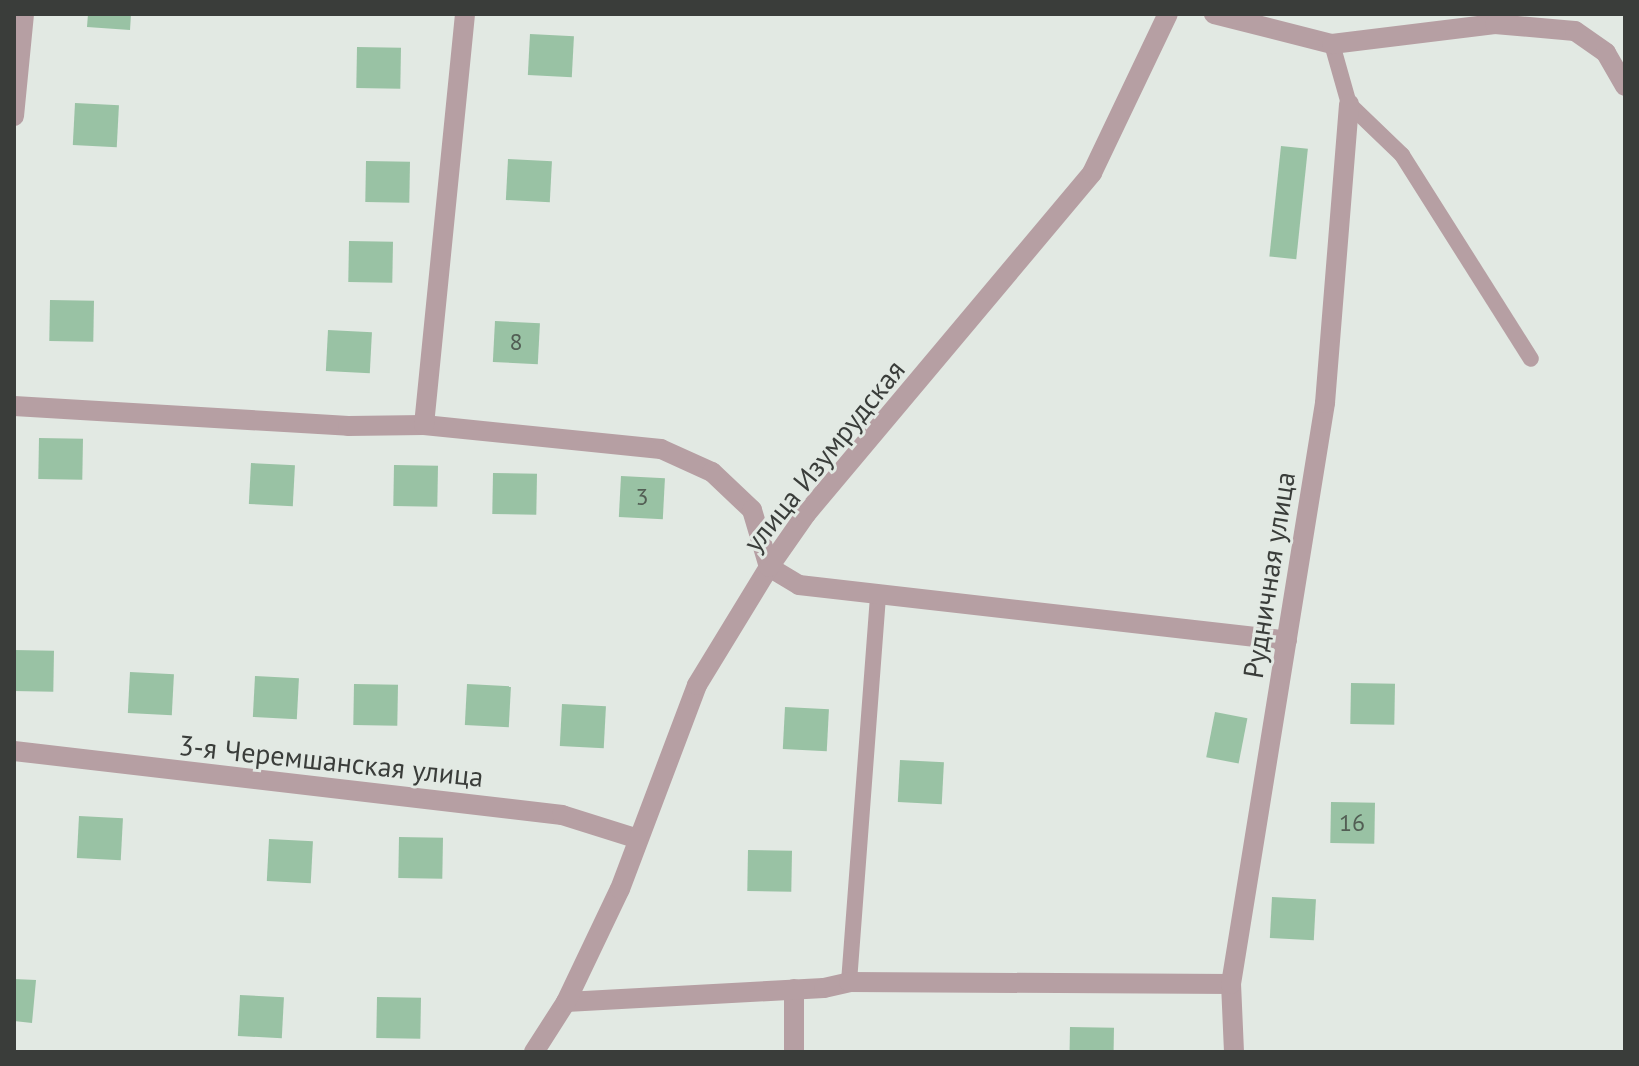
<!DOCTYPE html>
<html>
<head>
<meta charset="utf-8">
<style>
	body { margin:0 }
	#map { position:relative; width:1639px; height:1066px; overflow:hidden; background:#e2e9e3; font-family:"PT Sans",sans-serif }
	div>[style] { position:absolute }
	.building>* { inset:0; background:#99c2a4; transform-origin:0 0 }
	.service>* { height:16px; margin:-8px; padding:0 8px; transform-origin:8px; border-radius:8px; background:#b69fa3 }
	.minor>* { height:20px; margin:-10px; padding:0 10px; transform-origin:10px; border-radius:10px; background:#b69fa3 }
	span { translate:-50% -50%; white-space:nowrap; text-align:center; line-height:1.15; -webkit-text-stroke:6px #e2e9e3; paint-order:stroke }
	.number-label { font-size:24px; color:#525e54 }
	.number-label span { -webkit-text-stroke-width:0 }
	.street-label { font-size:28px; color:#3a3d3a }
	.frame { position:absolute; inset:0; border:16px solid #3a3d3a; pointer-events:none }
</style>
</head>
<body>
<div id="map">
	<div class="building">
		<div style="clip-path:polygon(88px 14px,131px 14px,130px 30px,87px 27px)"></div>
		<div style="left:530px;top:34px;width:44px;height:41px;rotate:3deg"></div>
		<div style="left:357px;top:47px;width:44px;height:41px;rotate:1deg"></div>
		<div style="left:75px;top:103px;width:44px;height:42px;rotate:3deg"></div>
		<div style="left:1281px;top:146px;width:27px;height:111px;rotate:6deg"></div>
		<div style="left:508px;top:159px;width:44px;height:41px;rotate:3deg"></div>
		<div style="left:366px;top:161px;width:44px;height:41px;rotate:1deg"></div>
		<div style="left:349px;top:241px;width:44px;height:41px;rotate:1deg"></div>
		<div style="left:50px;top:300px;width:44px;height:41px;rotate:1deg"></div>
		<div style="left:495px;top:321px;width:45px;height:41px;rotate:3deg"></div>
		<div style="left:328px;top:330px;width:44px;height:41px;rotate:3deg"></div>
		<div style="left:39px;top:438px;width:44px;height:41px;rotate:1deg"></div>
		<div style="left:251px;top:463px;width:44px;height:41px;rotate:3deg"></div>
		<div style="left:394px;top:465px;width:44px;height:41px;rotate:1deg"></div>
		<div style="left:493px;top:473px;width:44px;height:41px;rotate:1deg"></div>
		<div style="left:621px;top:476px;width:44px;height:41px;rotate:3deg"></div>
		<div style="left:14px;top:650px;width:40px;height:41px;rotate:1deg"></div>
		<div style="left:130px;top:672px;width:44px;height:41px;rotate:3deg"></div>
		<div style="left:255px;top:676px;width:44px;height:41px;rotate:3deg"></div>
		<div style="left:1351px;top:683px;width:44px;height:41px;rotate:1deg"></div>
		<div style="left:354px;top:684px;width:44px;height:41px;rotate:1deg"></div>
		<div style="left:467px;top:684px;width:44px;height:41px;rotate:3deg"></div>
		<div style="left:562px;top:704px;width:44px;height:42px;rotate:3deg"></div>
		<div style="left:785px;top:707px;width:44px;height:42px;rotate:3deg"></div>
		<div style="left:1215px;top:712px;width:33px;height:46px;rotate:11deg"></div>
		<div style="left:900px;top:760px;width:44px;height:42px;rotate:3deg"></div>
		<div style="left:1331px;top:802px;width:44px;height:41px;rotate:1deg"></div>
		<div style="left:79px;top:816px;width:44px;height:42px;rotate:3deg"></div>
		<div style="left:399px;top:837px;width:44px;height:41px;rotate:1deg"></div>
		<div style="left:269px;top:839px;width:44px;height:42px;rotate:3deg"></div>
		<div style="left:748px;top:850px;width:44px;height:41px;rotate:1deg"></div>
		<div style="left:1272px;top:897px;width:44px;height:41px;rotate:3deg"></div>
		<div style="clip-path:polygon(14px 979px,36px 980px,32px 1023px,14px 1021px)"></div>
		<div style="left:240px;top:995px;width:44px;height:41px;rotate:3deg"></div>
		<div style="left:377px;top:997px;width:44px;height:41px;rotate:1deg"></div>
		<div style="left:1070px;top:1027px;width:44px;height:25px;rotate:1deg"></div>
	</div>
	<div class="service">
		<div style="left:1332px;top:44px;width:62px;rotate:74.2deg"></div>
		<div style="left:1349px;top:104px;width:74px;rotate:43.9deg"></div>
		<div style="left:1402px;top:155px;width:241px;rotate:57.7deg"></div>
		<div style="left:849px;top:982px;width:389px;rotate:-85.7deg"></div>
	</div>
	<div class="minor">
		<div style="left:1214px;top:14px;width:122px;rotate:14.3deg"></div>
		<div style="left:1332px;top:44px;width:164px;rotate:-7deg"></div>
		<div style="left:1495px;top:24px;width:80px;rotate:5deg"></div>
		<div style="left:1575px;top:31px;width:38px;rotate:35deg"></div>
		<div style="left:1606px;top:53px;width:38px;rotate:60deg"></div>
		<div style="left:14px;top:116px;width:102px;rotate:-84.4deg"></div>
		<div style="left:14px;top:406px;width:335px;rotate:3.4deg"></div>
		<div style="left:348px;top:426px;width:76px;rotate:-0.8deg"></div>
		<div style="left:424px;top:425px;width:238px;rotate:5.8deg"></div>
		<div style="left:661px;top:449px;width:56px;rotate:24.3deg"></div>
		<div style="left:712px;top:472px;width:55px;rotate:43.5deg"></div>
		<div style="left:752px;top:510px;width:59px;rotate:73.4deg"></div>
		<div style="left:769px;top:567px;width:35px;rotate:31deg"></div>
		<div style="left:799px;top:585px;width:491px;rotate:6.5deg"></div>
		<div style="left:424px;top:425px;width:413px;rotate:-84.3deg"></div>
		<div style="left:14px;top:751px;width:552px;rotate:6.66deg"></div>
		<div style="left:562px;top:815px;width:80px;rotate:17.5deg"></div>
		<div style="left:794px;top:989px;width:63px;rotate:90deg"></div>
		<div style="left:566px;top:1002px;width:258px;rotate:-3.1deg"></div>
		<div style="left:824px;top:988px;width:26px;rotate:-13deg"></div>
		<div style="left:849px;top:982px;width:382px;rotate:0.3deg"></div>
		<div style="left:534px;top:1052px;width:59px;rotate:-57.4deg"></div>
		<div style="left:566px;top:1002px;width:125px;rotate:-64.5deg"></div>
		<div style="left:620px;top:889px;width:218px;rotate:-69.3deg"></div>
		<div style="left:697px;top:685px;width:138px;rotate:-58.6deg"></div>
		<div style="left:769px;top:567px;width:65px;rotate:-55.1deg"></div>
		<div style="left:806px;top:514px;width:445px;rotate:-50deg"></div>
		<div style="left:1092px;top:173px;width:176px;rotate:-64.5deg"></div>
		<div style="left:1234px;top:1052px;width:68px;rotate:-92.5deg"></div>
		<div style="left:1231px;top:984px;width:589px;rotate:-80.81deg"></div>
		<div style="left:1325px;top:403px;width:300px;rotate:-85.4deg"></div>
	</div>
	<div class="number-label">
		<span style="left:516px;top:342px">8</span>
		<span style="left:642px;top:497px">3</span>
		<span style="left:1352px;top:823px">16</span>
	</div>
	<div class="street-label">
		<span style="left:824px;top:456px;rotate:-51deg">улица Изумрудская</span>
		<span style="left:1269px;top:575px;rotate:-81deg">Рудничная улица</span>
		<span style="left:331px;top:761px;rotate:6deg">3-я Черемшанская улица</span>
	</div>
	<div class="frame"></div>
</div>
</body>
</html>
